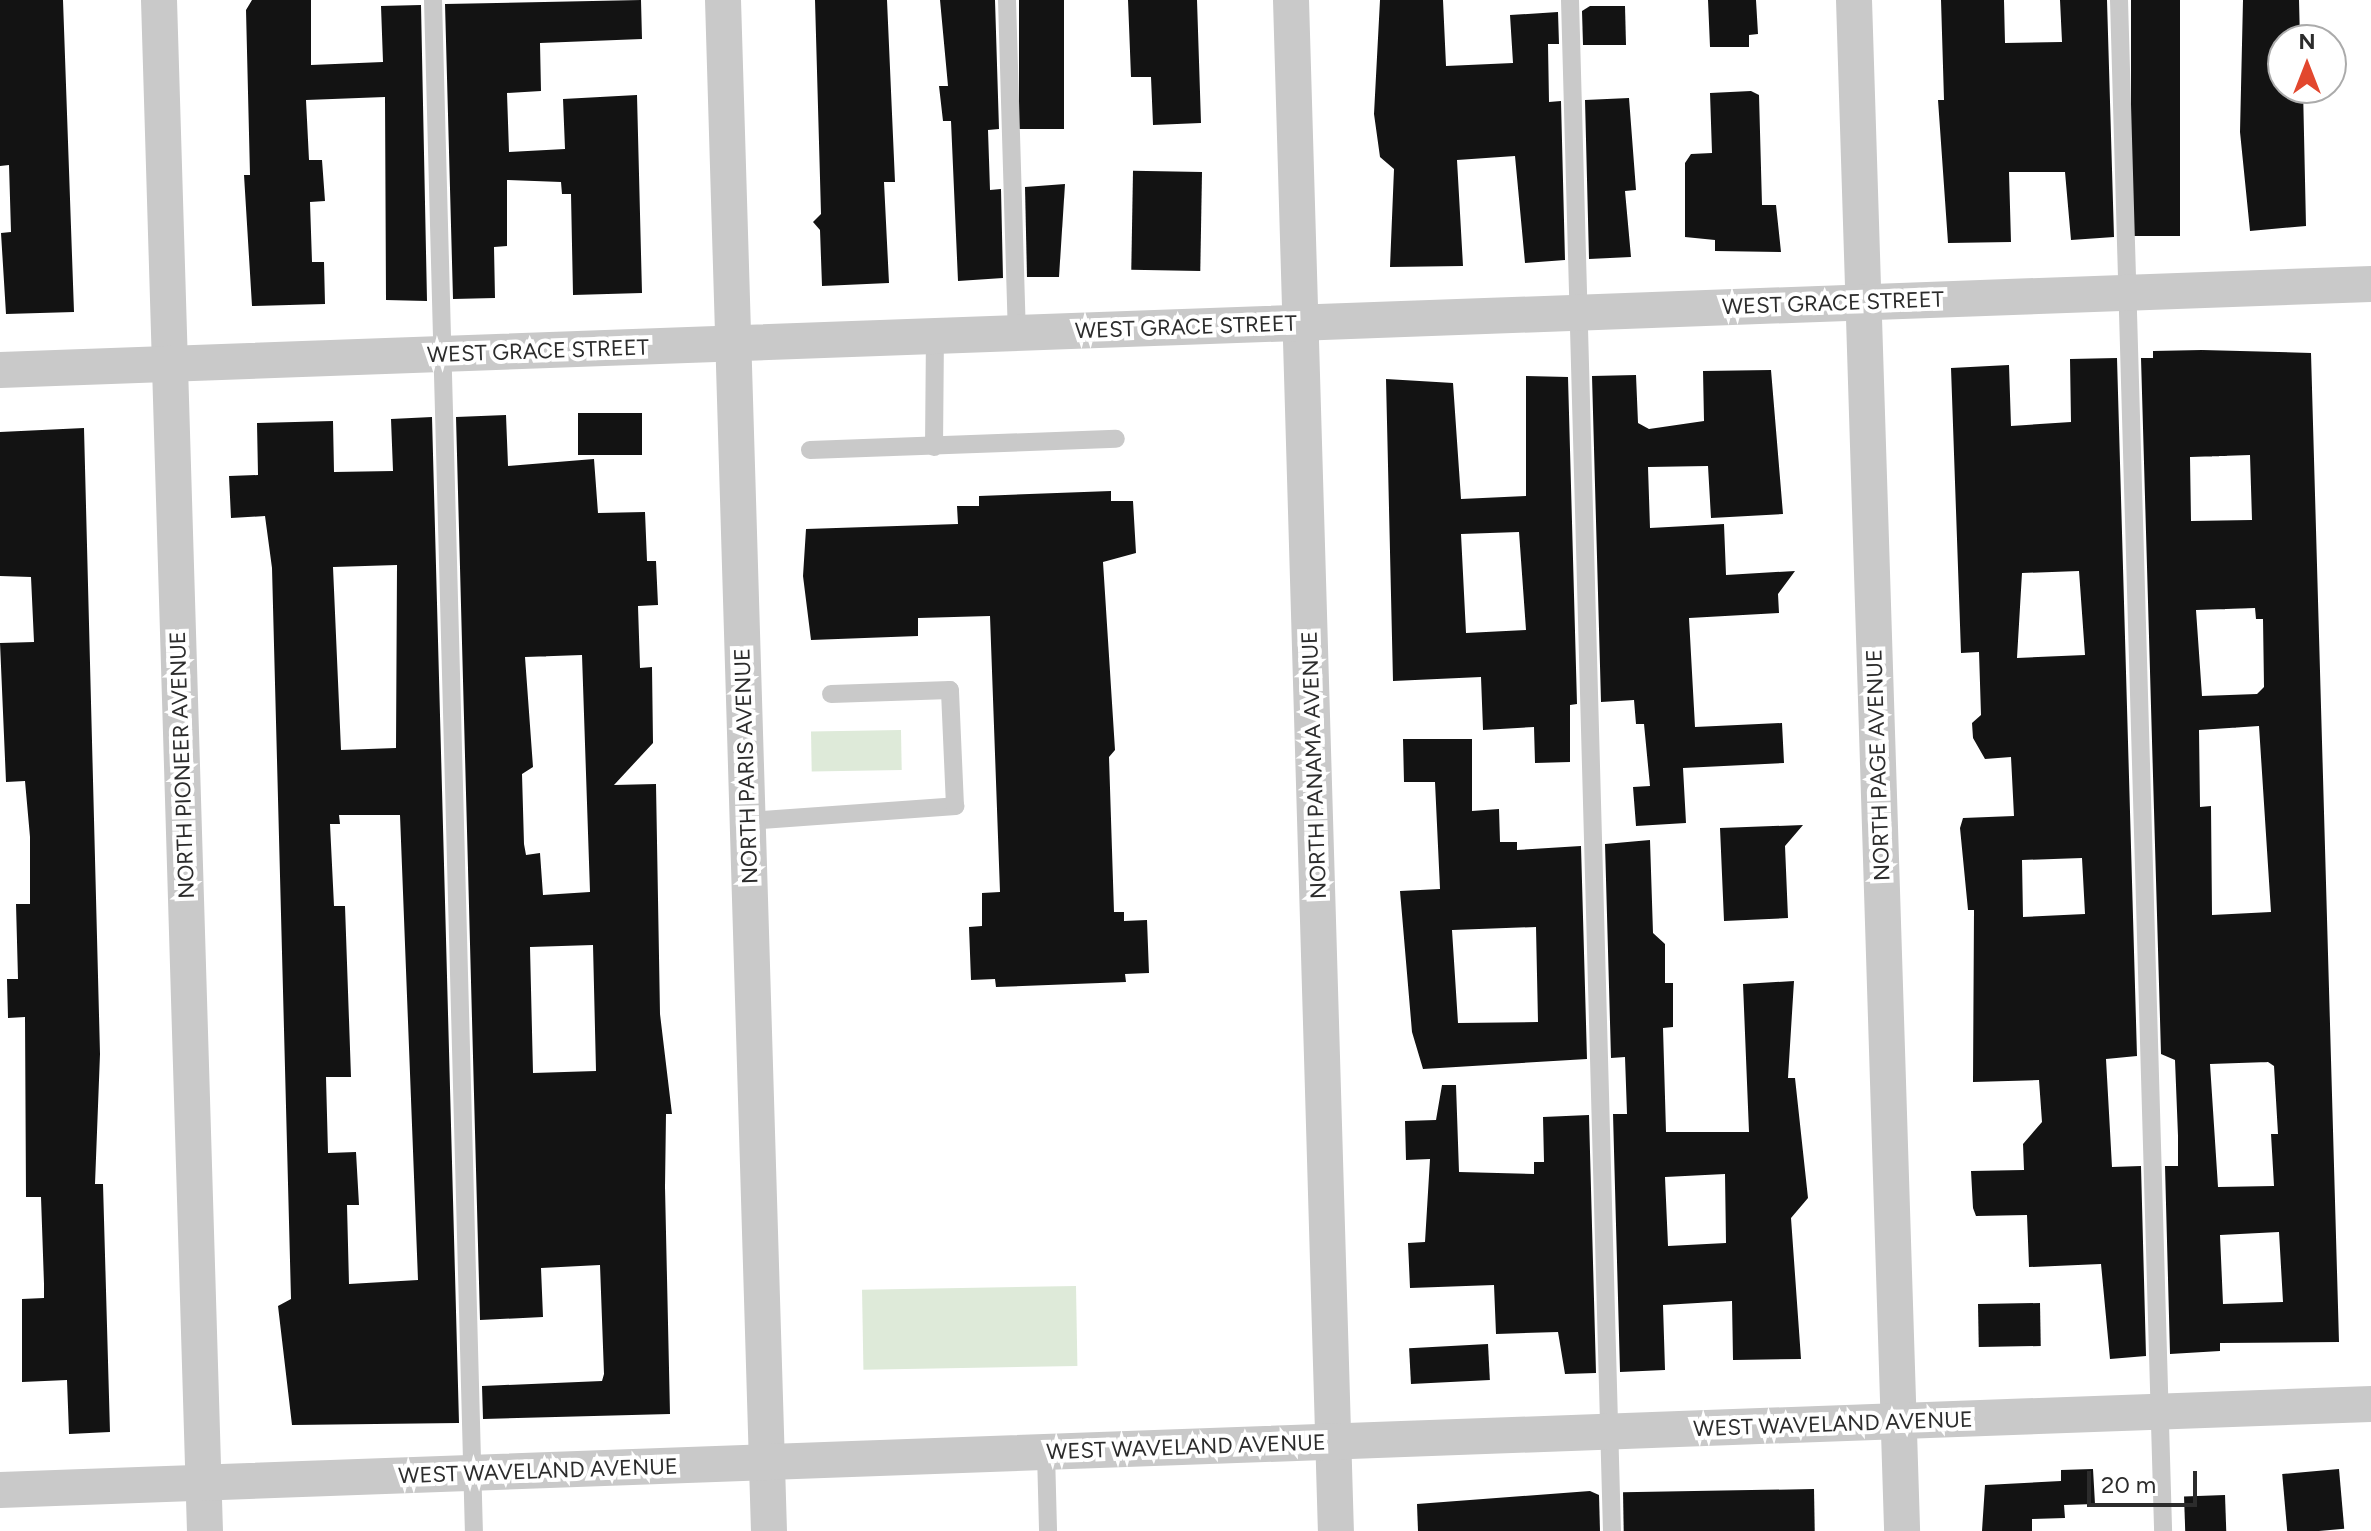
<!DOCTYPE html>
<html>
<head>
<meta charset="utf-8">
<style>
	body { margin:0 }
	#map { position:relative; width:2371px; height:1531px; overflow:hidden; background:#fff; font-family:Figtree,sans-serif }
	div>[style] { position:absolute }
	.green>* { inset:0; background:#deead9; transform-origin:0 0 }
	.building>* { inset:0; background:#131313; transform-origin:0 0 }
	.lane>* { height:18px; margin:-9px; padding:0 9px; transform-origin:9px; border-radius:9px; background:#c9c9c9 }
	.street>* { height:36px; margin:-18px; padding:0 18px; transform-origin:18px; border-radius:18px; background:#c9c9c9 }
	span { translate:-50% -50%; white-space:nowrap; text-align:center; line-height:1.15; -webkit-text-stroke:8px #fff; paint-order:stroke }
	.street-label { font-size:22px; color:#2c2c2c }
	.north { position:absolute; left:2267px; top:24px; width:80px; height:80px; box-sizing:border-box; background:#fff; border:2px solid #ababab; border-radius:50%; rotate:0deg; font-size:22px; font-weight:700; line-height:32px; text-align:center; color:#2c2c2c }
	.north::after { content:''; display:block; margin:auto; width:28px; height:36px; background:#e2472e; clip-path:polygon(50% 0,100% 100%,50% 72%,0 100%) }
	.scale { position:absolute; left:2087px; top:1471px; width:110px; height:36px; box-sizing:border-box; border:4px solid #2c2c2c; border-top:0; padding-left:10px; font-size:24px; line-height:28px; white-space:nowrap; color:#2c2c2c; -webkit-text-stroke:6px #fff; paint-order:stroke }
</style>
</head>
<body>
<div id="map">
	<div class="green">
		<div style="left:901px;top:730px;width:40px;height:90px;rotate:89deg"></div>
		<div style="left:1076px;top:1286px;width:80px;height:214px;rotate:89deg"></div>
	</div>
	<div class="building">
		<div style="clip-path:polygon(0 0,63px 0,74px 312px,6px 314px,1px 233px,11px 232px,9px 165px,0 166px)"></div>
		<div style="clip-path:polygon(252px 0,311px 0,311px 65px,383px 62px,381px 6px,421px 5px,427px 301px,386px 300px,385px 97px,306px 100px,309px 160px,322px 160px,325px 201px,310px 202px,312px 262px,324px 262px,325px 304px,252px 306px,244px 175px,250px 175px,246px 10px)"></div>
		<div style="clip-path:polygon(641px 0,642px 39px,540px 43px,541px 91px,507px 93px,509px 152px,565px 149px,563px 99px,637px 95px,642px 293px,573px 295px,571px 194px,562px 194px,561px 182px,507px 180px,507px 246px,494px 247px,495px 298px,453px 299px,445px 4px)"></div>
		<div style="clip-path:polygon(815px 0,887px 0,895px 182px,884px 182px,889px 283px,822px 286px,820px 230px,813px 222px,821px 214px)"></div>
		<div style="clip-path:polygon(940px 0,995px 0,999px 129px,988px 130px,990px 190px,1001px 189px,1003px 278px,958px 281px,951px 121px,943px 121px,939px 86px,948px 86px)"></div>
		<div style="left:1019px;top:0;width:45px;height:129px"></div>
		<div style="clip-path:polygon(1128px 0,1197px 0,1201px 123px,1153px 125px,1151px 77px,1131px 77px)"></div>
		<div style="clip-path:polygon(1380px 0,1443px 0,1446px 66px,1513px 63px,1510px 15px,1558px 12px,1559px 44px,1548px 44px,1549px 102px,1561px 101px,1565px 260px,1525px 263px,1515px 156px,1457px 160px,1463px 266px,1390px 267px,1394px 169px,1380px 157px,1374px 114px)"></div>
		<div style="clip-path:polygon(1708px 0,1756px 0,1758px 34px,1749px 35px,1749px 47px,1710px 47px)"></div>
		<div style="clip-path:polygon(1941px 0,2004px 0,2005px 43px,2062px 42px,2060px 0,2107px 0,2114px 237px,2071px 240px,2065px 172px,2009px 172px,2011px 242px,1948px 243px,1938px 100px,1944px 100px)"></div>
		<div style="left:2131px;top:0;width:49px;height:236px"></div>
		<div style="clip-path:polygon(2243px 0,2299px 0,2300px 40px,2283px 40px,2283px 88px,2303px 88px,2306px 226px,2250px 231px,2240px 132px)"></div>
		<div style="clip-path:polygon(1590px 6px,1625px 6px,1626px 45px,1583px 45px,1582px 11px)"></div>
		<div style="clip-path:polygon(1751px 91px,1759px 95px,1762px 205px,1776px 205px,1781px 252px,1715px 251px,1715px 240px,1685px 237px,1685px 163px,1691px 154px,1712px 153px,1710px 93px)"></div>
		<div style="clip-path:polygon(1629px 98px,1636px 190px,1625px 191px,1631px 257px,1589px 259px,1585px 100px)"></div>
		<div style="left:1202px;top:172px;width:99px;height:69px;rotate:91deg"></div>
		<div style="clip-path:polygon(1065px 184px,1059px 277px,1027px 277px,1025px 187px)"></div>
		<div style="clip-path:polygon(evenodd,2202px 350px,2311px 353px,2339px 1342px,2220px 1343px,2220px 1351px,2170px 1354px,2165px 1166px,2178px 1166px,2178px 1136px,2175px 1060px,2161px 1054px,2141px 358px,2153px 358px,2153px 351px,2202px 350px,2250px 455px,2252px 520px,2191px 521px,2190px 457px,2250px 455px,2202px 350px,2255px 608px,2256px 619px,2263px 619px,2264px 687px,2257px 694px,2202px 696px,2196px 610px,2255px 608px,2202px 350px,2259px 726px,2271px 912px,2212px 915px,2211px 806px,2200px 807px,2199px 730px,2259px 726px,2202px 350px,2268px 1062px,2274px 1066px,2278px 1134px,2271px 1134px,2274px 1186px,2218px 1187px,2210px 1064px,2268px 1062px,2202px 350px,2279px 1232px,2283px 1302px,2223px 1304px,2220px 1235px,2279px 1232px)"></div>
		<div style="clip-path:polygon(evenodd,2117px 358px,2137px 1056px,2106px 1059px,2112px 1167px,2141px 1166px,2146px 1356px,2110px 1359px,2101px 1264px,2029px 1267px,2027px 1215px,1976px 1216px,1973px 1208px,1971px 1171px,2024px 1170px,2023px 1144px,2042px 1122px,2039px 1080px,1973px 1082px,1974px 910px,1968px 910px,1960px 828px,1963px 818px,2014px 816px,2011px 757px,1985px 759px,1973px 738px,1972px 723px,1981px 715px,1979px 652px,1961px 653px,1951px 368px,2009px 365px,2011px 426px,2071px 422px,2070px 359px,2117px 358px,2079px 571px,2085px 655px,2017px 658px,2022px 573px,2079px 571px,2117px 358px,2082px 858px,2085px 914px,2023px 917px,2022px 860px,2082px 858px)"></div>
		<div style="clip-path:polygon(1771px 370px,1783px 514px,1711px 518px,1708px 466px,1648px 467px,1650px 528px,1724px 524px,1726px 575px,1795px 571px,1778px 594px,1779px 613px,1689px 618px,1695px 727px,1782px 723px,1784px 763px,1683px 768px,1686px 823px,1636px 826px,1633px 787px,1650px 786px,1644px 724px,1636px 724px,1634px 700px,1601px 702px,1592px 376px,1636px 375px,1638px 423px,1649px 429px,1704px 421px,1703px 371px)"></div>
		<div style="clip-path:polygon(evenodd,1526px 376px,1568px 377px,1577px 704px,1570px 705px,1570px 762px,1535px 763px,1534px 727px,1483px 730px,1481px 677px,1393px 681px,1386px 379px,1453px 383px,1461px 499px,1526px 496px,1526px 376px,1519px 532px,1526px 630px,1466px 633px,1461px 534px,1519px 532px)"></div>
		<div style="left:578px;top:413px;width:64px;height:42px"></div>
		<div style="clip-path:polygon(evenodd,506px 415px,508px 466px,594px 459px,598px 513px,645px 512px,647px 561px,656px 561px,658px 605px,638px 606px,640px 668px,652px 667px,653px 743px,614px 785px,656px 784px,660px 1014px,672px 1114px,666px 1114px,665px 1187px,670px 1414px,483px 1419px,482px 1386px,602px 1381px,604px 1374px,600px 1265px,541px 1268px,543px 1317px,480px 1320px,456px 417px,506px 415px,582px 655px,590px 892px,543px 895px,540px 853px,526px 855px,524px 844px,522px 774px,533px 767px,525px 657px,582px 655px,506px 415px,593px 945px,596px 1071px,533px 1073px,530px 947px,593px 945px)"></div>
		<div style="clip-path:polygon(evenodd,432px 417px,459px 1423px,292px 1425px,278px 1306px,291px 1299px,272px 568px,265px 516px,231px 518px,229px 476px,258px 475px,257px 423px,333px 421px,334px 472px,393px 471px,391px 419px,432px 417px,397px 565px,396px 748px,341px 750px,333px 567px,397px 565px,432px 417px,339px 815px,400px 815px,418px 1280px,349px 1284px,347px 1205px,359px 1205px,356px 1152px,328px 1153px,326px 1077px,351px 1077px,345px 906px,334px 906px,330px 824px,340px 824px,339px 815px)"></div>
		<div style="clip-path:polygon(84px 428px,100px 1054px,95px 1184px,103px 1184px,110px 1432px,69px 1434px,67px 1380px,22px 1382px,22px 1299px,44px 1298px,44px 1284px,41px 1197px,26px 1197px,25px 1017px,8px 1018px,7px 979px,18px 979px,16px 904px,30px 904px,30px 837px,25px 781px,6px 782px,0 643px,34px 642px,31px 577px,0 576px,0 432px)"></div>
		<div style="clip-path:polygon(1111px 491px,1111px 501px,1133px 501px,1136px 553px,1103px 562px,1115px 750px,1109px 757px,1114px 912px,1124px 912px,1124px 921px,1147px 920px,1149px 973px,1125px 974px,1126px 982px,996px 987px,995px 979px,971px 980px,969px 927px,982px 926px,982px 893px,1000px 892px,990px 616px,918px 618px,918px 636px,811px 640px,803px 576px,806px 529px,958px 524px,957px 506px,979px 506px,979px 496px)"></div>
		<div style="clip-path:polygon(evenodd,1403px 739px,1472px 739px,1472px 811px,1499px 809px,1500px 842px,1517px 842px,1517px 850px,1581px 846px,1587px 1059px,1423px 1069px,1412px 1032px,1400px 891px,1440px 889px,1435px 782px,1404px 782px,1403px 739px,1536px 927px,1538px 1022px,1458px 1023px,1452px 930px,1536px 927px)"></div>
		<div style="clip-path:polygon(1803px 825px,1785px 846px,1788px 918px,1724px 921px,1720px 828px)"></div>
		<div style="clip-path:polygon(evenodd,1650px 840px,1653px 933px,1665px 944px,1665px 983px,1673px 983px,1673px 1027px,1663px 1028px,1666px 1132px,1749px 1132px,1743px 984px,1794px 981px,1788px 1078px,1795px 1078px,1808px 1198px,1791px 1218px,1801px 1359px,1733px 1360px,1732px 1301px,1663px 1305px,1665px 1370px,1620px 1372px,1613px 1114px,1627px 1114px,1625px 1057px,1611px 1058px,1605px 844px,1650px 840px,1725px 1174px,1726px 1243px,1668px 1246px,1665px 1177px,1725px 1174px)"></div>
		<div style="clip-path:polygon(1442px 1085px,1456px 1085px,1459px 1172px,1534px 1174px,1534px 1162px,1544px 1162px,1543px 1117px,1589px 1115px,1596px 1373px,1565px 1374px,1558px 1332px,1496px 1334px,1494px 1285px,1410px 1288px,1408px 1243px,1425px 1242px,1430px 1159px,1406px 1160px,1405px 1121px,1436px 1120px)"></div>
		<div style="left:2040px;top:1303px;width:43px;height:62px;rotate:89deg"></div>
		<div style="left:1488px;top:1344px;width:36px;height:79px;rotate:87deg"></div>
		<div style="clip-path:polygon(2093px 1469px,2095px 1504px,2064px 1505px,2065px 1518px,2032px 1519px,2032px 1531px,1982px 1531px,1985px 1485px,2061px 1481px,2061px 1470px)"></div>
		<div style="left:2339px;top:1469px;width:60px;height:57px;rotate:85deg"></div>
		<div style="left:1814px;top:1489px;width:42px;height:191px;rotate:89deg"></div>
		<div style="clip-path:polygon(1590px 1491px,1599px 1495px,1600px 1531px,1418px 1531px,1417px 1504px)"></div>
		<div style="left:2225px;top:1495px;width:36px;height:41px;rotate:88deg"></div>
	</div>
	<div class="lane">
		<div style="left:433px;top:0;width:1532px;rotate:88.47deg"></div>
		<div style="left:1007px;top:0;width:333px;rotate:88.3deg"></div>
		<div style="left:1570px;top:0;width:1532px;rotate:88.43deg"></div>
		<div style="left:2119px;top:0;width:1532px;rotate:88.35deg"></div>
		<div style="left:934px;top:447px;width:111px;rotate:-89.5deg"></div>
		<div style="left:810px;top:450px;width:306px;rotate:-2.1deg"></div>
		<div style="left:748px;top:821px;width:208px;rotate:-4.1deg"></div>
		<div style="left:955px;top:806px;width:116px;rotate:-92.5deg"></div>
		<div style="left:950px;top:690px;width:119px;rotate:178.1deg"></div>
		<div style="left:1046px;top:1453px;width:78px;rotate:88.5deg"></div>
	</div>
	<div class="street">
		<div style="left:159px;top:0;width:1532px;rotate:88.28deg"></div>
		<div style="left:723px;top:0;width:1532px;rotate:88.28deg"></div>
		<div style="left:1291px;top:0;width:1532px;rotate:88.32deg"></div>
		<div style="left:1854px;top:0;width:1532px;rotate:88.2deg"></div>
		<div style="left:0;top:370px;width:2373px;rotate:-2.08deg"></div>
		<div style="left:0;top:1490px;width:2373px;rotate:-2.08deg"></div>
	</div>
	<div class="street-label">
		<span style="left:1833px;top:303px;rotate:-2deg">WEST GRACE STREET</span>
		<span style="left:1186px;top:327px;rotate:-2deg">WEST GRACE STREET</span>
		<span style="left:538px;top:351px;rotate:-2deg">WEST GRACE STREET</span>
		<span style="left:182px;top:765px;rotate:-92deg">NORTH PIONEER AVENUE</span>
		<span style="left:1314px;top:765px;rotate:-92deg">NORTH PANAMA AVENUE</span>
		<span style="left:1878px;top:765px;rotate:-92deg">NORTH PAGE AVENUE</span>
		<span style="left:746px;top:766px;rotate:-92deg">NORTH PARIS AVENUE</span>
		<span style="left:1833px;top:1424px;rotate:-2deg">WEST WAVELAND AVENUE</span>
		<span style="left:1186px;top:1447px;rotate:-2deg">WEST WAVELAND AVENUE</span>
		<span style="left:538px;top:1471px;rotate:-2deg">WEST WAVELAND AVENUE</span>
	</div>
	<div class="north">N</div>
	<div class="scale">20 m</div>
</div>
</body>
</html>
